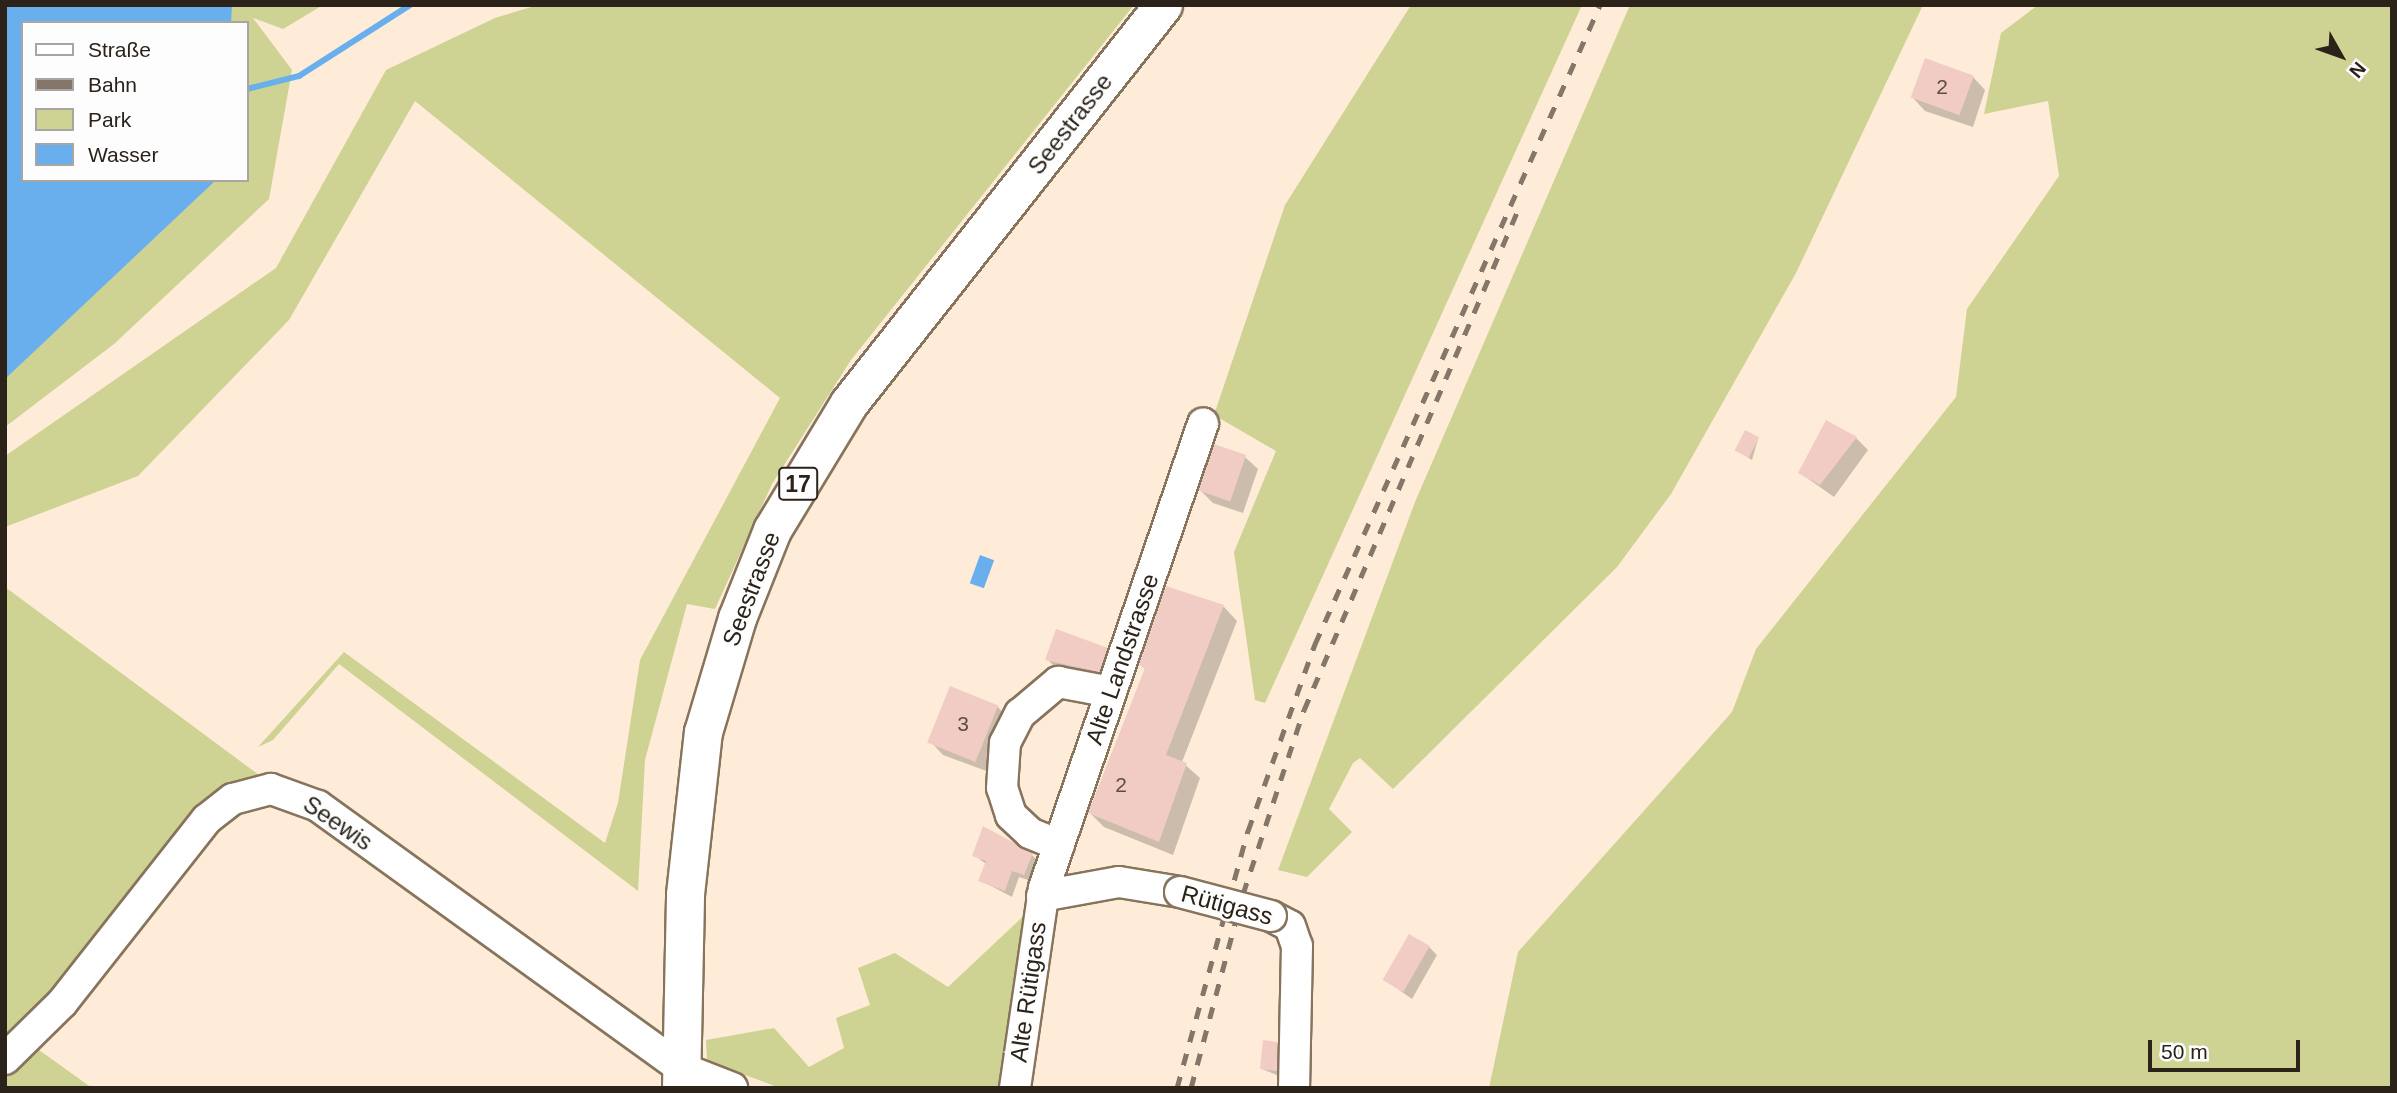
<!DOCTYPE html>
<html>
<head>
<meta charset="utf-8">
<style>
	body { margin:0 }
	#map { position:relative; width:2397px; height:1093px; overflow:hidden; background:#feecd8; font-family:Helvetica,sans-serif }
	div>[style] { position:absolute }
	.green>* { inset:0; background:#ced293 }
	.water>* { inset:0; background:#69aeed; transform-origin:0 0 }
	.shadow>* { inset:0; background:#0003 }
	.stream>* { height:6px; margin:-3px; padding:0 3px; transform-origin:3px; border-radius:3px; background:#69aeed }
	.building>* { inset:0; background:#f0ccc5; transform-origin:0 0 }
	.roads { filter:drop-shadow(2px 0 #88745d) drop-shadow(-2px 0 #88745d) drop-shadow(0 2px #88745d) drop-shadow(0 -2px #88745d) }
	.minor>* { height:30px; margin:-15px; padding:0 15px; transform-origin:15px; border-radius:15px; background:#fff }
	.major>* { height:37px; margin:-18.5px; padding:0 18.5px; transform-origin:18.5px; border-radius:18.5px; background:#fff }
	.rail>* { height:5px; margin-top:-2.5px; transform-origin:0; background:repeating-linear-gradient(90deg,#84776a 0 12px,transparent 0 24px) }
	.bridges { filter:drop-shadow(2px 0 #88745d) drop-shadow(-2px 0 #88745d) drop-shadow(0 2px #88745d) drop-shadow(0 -2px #88745d) }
	.minor-bridge>* { height:30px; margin:-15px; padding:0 15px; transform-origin:15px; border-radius:15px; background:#fff }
	span { translate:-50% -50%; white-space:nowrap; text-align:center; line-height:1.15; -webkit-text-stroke:6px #fdfdfd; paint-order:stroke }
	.number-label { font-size:21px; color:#5c4d45 }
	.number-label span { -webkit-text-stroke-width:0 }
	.shield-label span { padding:2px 5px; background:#fdfdfd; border:2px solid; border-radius:5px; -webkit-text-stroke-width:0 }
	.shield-label { font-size:23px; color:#2b231a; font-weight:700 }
	.street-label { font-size:24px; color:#2b231a }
	.frame { position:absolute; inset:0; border:7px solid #2b231a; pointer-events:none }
	.legend { position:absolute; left:21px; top:21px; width:228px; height:161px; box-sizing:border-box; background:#fdfdfd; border:2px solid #a9a6a2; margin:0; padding:9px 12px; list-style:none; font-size:21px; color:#2b231a }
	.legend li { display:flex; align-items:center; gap:14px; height:35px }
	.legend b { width:35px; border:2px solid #a9a6a2 }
	.north { position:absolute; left:2306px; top:21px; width:70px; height:70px; -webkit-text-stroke:5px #fdfdfd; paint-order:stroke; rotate:130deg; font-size:19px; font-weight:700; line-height:28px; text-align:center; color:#2b231a }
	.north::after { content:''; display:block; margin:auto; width:24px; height:32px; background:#2b231a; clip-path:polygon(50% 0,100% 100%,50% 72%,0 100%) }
	.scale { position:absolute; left:2148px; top:1040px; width:152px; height:32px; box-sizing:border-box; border:4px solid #2b231a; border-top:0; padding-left:9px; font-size:21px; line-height:24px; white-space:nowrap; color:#2b231a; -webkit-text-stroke:5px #fdfdfd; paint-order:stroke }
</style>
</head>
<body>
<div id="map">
	<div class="green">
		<div style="clip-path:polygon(199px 5px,323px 5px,283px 29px,253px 18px,292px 70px,269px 199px,114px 344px,5px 427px,5px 294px,159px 180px,247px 180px,247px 23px,196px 23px)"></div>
		<div style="clip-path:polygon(538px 5px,1134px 5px,851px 360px,772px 484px,715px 609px,687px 604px,645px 760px,638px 891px,339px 664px,273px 740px,258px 747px,344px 652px,605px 843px,618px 803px,640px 660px,780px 398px,415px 101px,289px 320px,138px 476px,5px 527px,5px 456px,276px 268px,386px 70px,495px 18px)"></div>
		<div style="clip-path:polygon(1411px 5px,1582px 5px,1265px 703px,1255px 700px,1234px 552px,1276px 451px,1214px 415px,1285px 205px)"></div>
		<div style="clip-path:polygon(1630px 5px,1923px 5px,1796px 273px,1671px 494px,1617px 567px,1393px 789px,1360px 758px,1353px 763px,1329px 809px,1352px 832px,1307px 877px,1278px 870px,1415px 502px)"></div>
		<div style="clip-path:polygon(2038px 5px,2392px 5px,2392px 1088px,1489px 1088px,1518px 952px,1732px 712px,1756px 649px,1956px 397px,1967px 309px,2059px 176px,2048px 101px,1984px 114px,2001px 33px)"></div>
		<div style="clip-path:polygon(5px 587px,259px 775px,213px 800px,5px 1046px)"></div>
		<div style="clip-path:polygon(1031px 909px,1005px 1088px,780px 1088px,707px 1061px,706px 1040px,774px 1028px,809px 1067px,844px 1048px,836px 1018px,870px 1005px,858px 968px,895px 953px,948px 987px)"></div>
		<div style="clip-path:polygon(32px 1045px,92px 1088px,5px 1088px,5px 1069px)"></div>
	</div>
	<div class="water">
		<div style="clip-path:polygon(5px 5px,232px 5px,231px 23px,23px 23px,23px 180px,216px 180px,5px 379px)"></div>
		<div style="left:980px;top:555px;width:15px;height:30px;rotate:20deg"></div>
	</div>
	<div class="shadow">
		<div style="clip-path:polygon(1973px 77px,1985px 90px,1973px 127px,1925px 111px,1913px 98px)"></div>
		<div style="clip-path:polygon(1856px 438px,1868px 450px,1834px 497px,1800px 473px)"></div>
		<div style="clip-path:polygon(1758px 439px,1752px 460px,1736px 450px)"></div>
		<div style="clip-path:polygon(1245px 457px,1258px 469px,1243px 513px,1213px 503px,1200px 490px)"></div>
		<div style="clip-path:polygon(1167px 588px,1224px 607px,1237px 621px,1182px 762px,1200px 778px,1173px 855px,1104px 827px,1090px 813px,1146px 670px,1141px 665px)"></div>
		<div style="clip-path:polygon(1107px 650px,1115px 658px,1107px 679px,1055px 667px,1047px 659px)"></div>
		<div style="clip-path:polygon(997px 706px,1009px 719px,989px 772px,943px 755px,931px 742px)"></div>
		<div style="clip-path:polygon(1031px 854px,1039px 862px,1031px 881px,1019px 877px,1012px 897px,980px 880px,986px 864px,974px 855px)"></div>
		<div style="clip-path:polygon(1429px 947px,1437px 955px,1412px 999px,1385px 980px)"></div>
		<div style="clip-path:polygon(1277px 1043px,1285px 1052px,1284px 1078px,1262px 1069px)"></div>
	</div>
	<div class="stream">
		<div style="left:247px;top:89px;width:54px;rotate:-14deg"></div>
		<div style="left:299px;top:76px;width:132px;rotate:-32.6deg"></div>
	</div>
	<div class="building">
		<div style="left:1925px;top:58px;width:52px;height:42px;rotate:20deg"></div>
		<div style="clip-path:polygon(1826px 420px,1857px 437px,1820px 485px,1798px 473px)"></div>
		<div style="left:1745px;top:430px;width:16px;height:23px;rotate:27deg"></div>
		<div style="left:1214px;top:444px;width:34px;height:49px;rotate:19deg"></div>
		<div style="clip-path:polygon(1166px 586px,1224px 605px,1166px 755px,1187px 763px,1159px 842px,1088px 813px,1145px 668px,1139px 665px)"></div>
		<div style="clip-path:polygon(1056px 629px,1108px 648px,1099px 672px,1045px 660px)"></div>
		<div style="left:950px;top:686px;width:52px;height:61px;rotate:22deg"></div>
		<div style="clip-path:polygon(983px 826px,1033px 853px,1024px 875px,1012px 871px,1005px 891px,978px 881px,986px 861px,972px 856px)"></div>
		<div style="left:1409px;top:934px;width:24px;height:53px;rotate:30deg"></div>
		<div style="clip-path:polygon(1263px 1040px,1277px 1042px,1277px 1071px,1260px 1069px)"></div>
	</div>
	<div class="roads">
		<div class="minor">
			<div style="left:1059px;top:845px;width:31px;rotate:-158deg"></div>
			<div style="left:1030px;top:833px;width:26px;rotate:-137deg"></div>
			<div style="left:1011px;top:815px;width:28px;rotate:-108deg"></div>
			<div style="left:1002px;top:788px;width:45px;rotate:-86.2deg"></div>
			<div style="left:1005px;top:743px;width:33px;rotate:-63deg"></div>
			<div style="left:1020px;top:714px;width:50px;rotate:-40.1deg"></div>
			<div style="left:1058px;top:682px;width:54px;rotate:10.7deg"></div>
			<div style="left:1042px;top:896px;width:78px;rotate:-10.3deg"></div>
			<div style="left:1119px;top:882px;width:62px;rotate:9.3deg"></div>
			<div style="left:1271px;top:916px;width:21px;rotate:28deg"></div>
			<div style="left:1290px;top:926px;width:21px;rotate:71deg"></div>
			<div style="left:1297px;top:946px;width:142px;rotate:91.2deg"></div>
			<div style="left:5px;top:1059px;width:80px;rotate:-44.5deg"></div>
			<div style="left:62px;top:1003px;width:234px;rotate:-51.8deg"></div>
			<div style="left:207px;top:819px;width:33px;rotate:-38deg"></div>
			<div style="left:233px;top:799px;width:39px;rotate:-15deg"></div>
			<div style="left:271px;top:789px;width:50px;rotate:19.9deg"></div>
			<div style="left:318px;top:806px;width:448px;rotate:35.8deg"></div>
			<div style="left:681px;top:1068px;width:55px;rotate:21.4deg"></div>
			<div style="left:1015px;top:1088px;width:202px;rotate:-81.7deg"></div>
			<div style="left:1044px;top:888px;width:491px;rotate:-71.1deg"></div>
		</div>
		<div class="major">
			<div style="left:681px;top:1088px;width:194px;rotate:-88.8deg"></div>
			<div style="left:685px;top:894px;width:163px;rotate:-83.7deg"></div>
			<div style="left:703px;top:732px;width:119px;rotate:-73.4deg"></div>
			<div style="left:737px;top:618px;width:95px;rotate:-68.3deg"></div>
			<div style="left:772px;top:530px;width:149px;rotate:-58.8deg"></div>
			<div style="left:849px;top:403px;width:507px;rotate:-51.73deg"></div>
		</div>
	</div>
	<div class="rail">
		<div style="left:1177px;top:1088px;width:267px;rotate:-74.6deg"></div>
		<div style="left:1248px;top:831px;width:199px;rotate:-70.3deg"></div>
		<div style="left:1315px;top:644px;width:700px;rotate:-65.96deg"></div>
		<div style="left:1191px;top:1088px;width:201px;rotate:-75deg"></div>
		<div style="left:1243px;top:894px;width:194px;rotate:-71.7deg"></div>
		<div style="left:1304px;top:710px;width:544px;rotate:-66.83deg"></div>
	</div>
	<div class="bridges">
		<div class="minor-bridge">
			<div style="left:1180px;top:892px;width:94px;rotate:14.8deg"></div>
		</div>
	</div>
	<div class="number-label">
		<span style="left:1942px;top:87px">2</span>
		<span style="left:963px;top:724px">3</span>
		<span style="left:1121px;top:785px">2</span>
	</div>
	<div class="shield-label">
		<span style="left:798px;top:484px">17</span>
	</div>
	<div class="street-label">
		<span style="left:1070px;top:124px;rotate:-52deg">Seestrasse</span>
		<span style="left:751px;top:589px;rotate:-69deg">Seestrasse</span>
		<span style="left:1122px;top:659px;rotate:-71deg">Alte Landstrasse</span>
		<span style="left:338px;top:823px;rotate:34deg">Seewis</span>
		<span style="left:1227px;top:905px;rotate:15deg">Rütigass</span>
		<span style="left:1028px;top:992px;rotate:-82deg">Alte Rütigass</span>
	</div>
	<div class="frame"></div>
	<ul class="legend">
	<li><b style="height:9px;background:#fff"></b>Straße</li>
	<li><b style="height:9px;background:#84776a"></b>Bahn</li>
	<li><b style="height:19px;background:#ced293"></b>Park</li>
	<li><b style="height:19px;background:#69aeed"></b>Wasser</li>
	</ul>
	<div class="north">N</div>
	<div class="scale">50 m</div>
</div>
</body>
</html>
